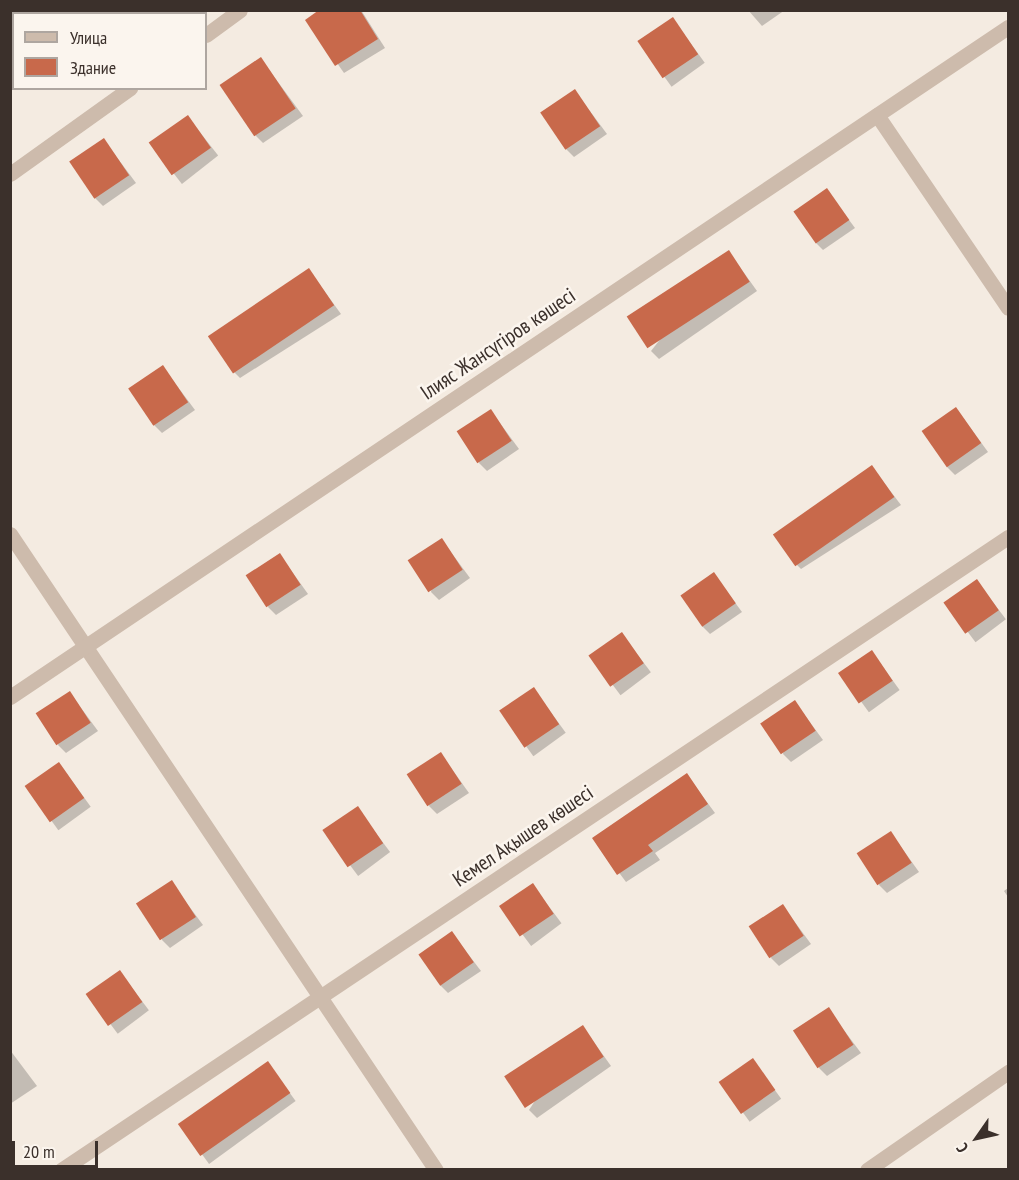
<!DOCTYPE html>
<html>
<head>
<meta charset="utf-8">
<style>
	body { margin:0 }
	#map { position:relative; width:1019px; height:1180px; overflow:hidden; background:#f4ebe1; font-family:"PT Sans Narrow",sans-serif }
	div>[style] { position:absolute }
	.shadow>* { inset:0; background:#0003; transform-origin:0 0 }
	.building>* { inset:0; background:#c8694b; transform-origin:0 0 }
	.minor>* { height:15px; margin:-7.5px; padding:0 7.5px; transform-origin:7.5px; border-radius:7.5px; background:#cdbbac }
	span { translate:-50% -50%; white-space:nowrap; text-align:center; line-height:1.15; -webkit-text-stroke:5px #fbf5ee; paint-order:stroke }
	.street-label { font-size:21px; color:#3b302b }
	.frame { position:absolute; inset:0; border:12px solid #3b302b; pointer-events:none }
	.legend { position:absolute; left:12px; top:12px; width:195px; height:78px; box-sizing:border-box; background:#fbf5ee; border:2px solid #aea6a0; margin:0; padding:8px 10px; list-style:none; font-size:18px; color:#3b302b }
	.legend li { display:flex; align-items:center; gap:12px; height:30px }
	.legend b { width:30px; border:2px solid #aea6a0 }
	.north { position:absolute; left:947px; top:1108px; width:60px; height:60px; -webkit-text-stroke:4px #fbf5ee; paint-order:stroke; rotate:236deg; font-size:16px; font-weight:700; line-height:24px; text-align:center; color:#3b302b }
	.north::after { content:''; display:block; margin:auto; width:21px; height:27px; background:#3b302b; clip-path:polygon(50% 0,100% 100%,50% 72%,0 100%) }
	.scale { position:absolute; left:12px; top:1141px; width:86px; height:27px; box-sizing:border-box; border:3px solid #3b302b; border-top:0; padding-left:8px; font-size:18px; line-height:21px; white-space:nowrap; color:#3b302b; -webkit-text-stroke:4px #fbf5ee; paint-order:stroke }
</style>
</head>
<body>
<div id="map">
	<div class="shadow">
		<div style="clip-path:polygon(322px 10px,361px 10px,385px 48px,344px 73px,307px 20px)"></div>
		<div style="clip-path:polygon(748px 10px,785px 10px,762px 26px)"></div>
		<div style="left:673px;top:19px;width:54px;height:41px;rotate:54deg"></div>
		<div style="clip-path:polygon(261px 59px,303px 116px,263px 143px,255px 135px)"></div>
		<div style="clip-path:polygon(575px 91px,607px 134px,574px 157px,566px 149px)"></div>
		<div style="left:188px;top:117px;width:49px;height:46px;rotate:52deg"></div>
		<div style="clip-path:polygon(104px 140px,136px 183px,103px 206px,95px 198px)"></div>
		<div style="clip-path:polygon(827px 190px,855px 228px,823px 250px,815px 242px)"></div>
		<div style="clip-path:polygon(729px 252px,757px 291px,659px 359px,651px 351px)"></div>
		<div style="clip-path:polygon(309px 270px,341px 314px,240px 378px,232px 370px)"></div>
		<div style="clip-path:polygon(163px 367px,195px 410px,162px 433px,154px 425px)"></div>
		<div style="clip-path:polygon(956px 408px,988px 452px,955px 475px,947px 467px)"></div>
		<div style="clip-path:polygon(491px 411px,519px 449px,487px 471px,479px 463px)"></div>
		<div style="clip-path:polygon(872px 467px,901px 505px,801px 569px,793px 561px)"></div>
		<div style="clip-path:polygon(442px 540px,470px 578px,439px 600px,431px 592px)"></div>
		<div style="clip-path:polygon(280px 555px,308px 594px,276px 615px,268px 607px)"></div>
		<div style="clip-path:polygon(714px 574px,742px 612px,710px 634px,702px 626px)"></div>
		<div style="left:977px;top:581px;width:48px;height:38px;rotate:53deg"></div>
		<div style="left:622px;top:634px;width:48px;height:38px;rotate:53deg"></div>
		<div style="left:872px;top:652px;width:47px;height:38px;rotate:54deg"></div>
		<div style="left:534px;top:689px;width:54px;height:40px;rotate:54deg"></div>
		<div style="clip-path:polygon(70px 693px,98px 731px,66px 753px,58px 745px)"></div>
		<div style="clip-path:polygon(795px 702px,823px 740px,791px 762px,783px 754px)"></div>
		<div style="clip-path:polygon(441px 754px,469px 793px,437px 814px,429px 806px)"></div>
		<div style="left:59px;top:763px;width:54px;height:40px;rotate:54deg"></div>
		<div style="clip-path:polygon(687px 775px,715px 813px,655px 853px,660px 860px,626px 882px,594px 839px)"></div>
		<div style="left:357px;top:808px;width:55px;height:40px;rotate:53deg"></div>
		<div style="clip-path:polygon(891px 833px,919px 872px,887px 893px,879px 885px)"></div>
		<div style="clip-path:polygon(171px 882px,203px 925px,170px 948px,162px 940px)"></div>
		<div style="left:532px;top:884px;width:49px;height:38px;rotate:53deg"></div>
		<div style="clip-path:polygon(1008px 888px,1008px 897px,1004px 891px)"></div>
		<div style="clip-path:polygon(783px 906px,811px 944px,779px 966px,771px 958px)"></div>
		<div style="clip-path:polygon(452px 933px,481px 971px,448px 993px,440px 985px)"></div>
		<div style="left:120px;top:972px;width:48px;height:39px;rotate:53deg"></div>
		<div style="clip-path:polygon(828px 1009px,861px 1053px,827px 1076px,819px 1068px)"></div>
		<div style="clip-path:polygon(583px 1027px,611px 1066px,537px 1118px,529px 1110px)"></div>
		<div style="clip-path:polygon(10px 1050px,37px 1086px,10px 1104px)"></div>
		<div style="left:753px;top:1060px;width:48px;height:39px;rotate:54deg"></div>
		<div style="left:268px;top:1063px;width:47px;height:107px;rotate:54deg"></div>
	</div>
	<div class="building">
		<div style="clip-path:polygon(319px 10px,360px 10px,378px 39px,335px 66px,305px 20px)"></div>
		<div style="left:673px;top:17px;width:45px;height:43px;rotate:56deg"></div>
		<div style="left:261px;top:57px;width:62px;height:50px;rotate:56deg"></div>
		<div style="left:575px;top:89px;width:45px;height:42px;rotate:56deg"></div>
		<div style="left:188px;top:115px;width:40px;height:48px;rotate:55deg"></div>
		<div style="left:104px;top:138px;width:45px;height:42px;rotate:56deg"></div>
		<div style="left:827px;top:188px;width:39px;height:41px;rotate:55deg"></div>
		<div style="left:729px;top:250px;width:38px;height:122px;rotate:57deg"></div>
		<div style="left:309px;top:268px;width:45px;height:122px;rotate:56deg"></div>
		<div style="left:163px;top:365px;width:45px;height:42px;rotate:56deg"></div>
		<div style="left:956px;top:407px;width:44px;height:42px;rotate:55deg"></div>
		<div style="left:491px;top:409px;width:38px;height:41px;rotate:57deg"></div>
		<div style="left:872px;top:465px;width:39px;height:121px;rotate:55deg"></div>
		<div style="left:442px;top:538px;width:38px;height:41px;rotate:57deg"></div>
		<div style="left:280px;top:553px;width:38px;height:41px;rotate:57deg"></div>
		<div style="left:714px;top:572px;width:38px;height:41px;rotate:55deg"></div>
		<div style="left:977px;top:579px;width:38px;height:41px;rotate:55deg"></div>
		<div style="left:622px;top:632px;width:38px;height:41px;rotate:55deg"></div>
		<div style="left:872px;top:650px;width:37px;height:41px;rotate:56deg"></div>
		<div style="left:534px;top:687px;width:45px;height:42px;rotate:56deg"></div>
		<div style="left:70px;top:691px;width:38px;height:41px;rotate:57deg"></div>
		<div style="left:795px;top:700px;width:37px;height:42px;rotate:56deg"></div>
		<div style="left:441px;top:752px;width:38px;height:41px;rotate:57deg"></div>
		<div style="left:59px;top:762px;width:44px;height:42px;rotate:55deg"></div>
		<div style="clip-path:polygon(687px 773px,708px 804px,648px 845px,653px 851px,617px 875px,592px 838px)"></div>
		<div style="left:358px;top:806px;width:45px;height:43px;rotate:56deg"></div>
		<div style="left:891px;top:831px;width:38px;height:41px;rotate:57deg"></div>
		<div style="left:172px;top:880px;width:44px;height:43px;rotate:57deg"></div>
		<div style="left:533px;top:883px;width:37px;height:41px;rotate:56deg"></div>
		<div style="left:783px;top:904px;width:38px;height:41px;rotate:57deg"></div>
		<div style="left:452px;top:931px;width:38px;height:41px;rotate:55deg"></div>
		<div style="left:120px;top:970px;width:39px;height:42px;rotate:55deg"></div>
		<div style="left:829px;top:1007px;width:45px;height:43px;rotate:57deg"></div>
		<div style="left:583px;top:1025px;width:38px;height:94px;rotate:57deg"></div>
		<div style="left:753px;top:1058px;width:39px;height:42px;rotate:55deg"></div>
		<div style="left:268px;top:1061px;width:39px;height:110px;rotate:55deg"></div>
	</div>
	<div class="minor">
		<div style="left:206px;top:35px;width:42px;rotate:-36.3deg"></div>
		<div style="left:877px;top:115px;width:233px;rotate:55.8deg"></div>
		<div style="left:10px;top:174px;width:148px;rotate:-35.6deg"></div>
		<div style="left:10px;top:534px;width:765px;rotate:56.19deg"></div>
		<div style="left:10px;top:697px;width:1202px;rotate:-33.88deg"></div>
		<div style="left:61px;top:1170px;width:1139px;rotate:-33.76deg"></div>
		<div style="left:867px;top:1170px;width:172px;rotate:-34.8deg"></div>
	</div>
	<div class="street-label">
		<span style="left:498px;top:344px;rotate:-34deg">Ілияс Жансүгіров көшесі</span>
		<span style="left:523px;top:836px;rotate:-34deg">Кемел Ақышев көшесі</span>
	</div>
	<div class="frame"></div>
	<ul class="legend">
	<li><b style="height:8px;background:#cdbbac"></b>Улица</li>
	<li><b style="height:16px;background:#c8694b"></b>Здание</li>
	</ul>
	<div class="north">С</div>
	<div class="scale">20 m</div>
</div>
</body>
</html>
